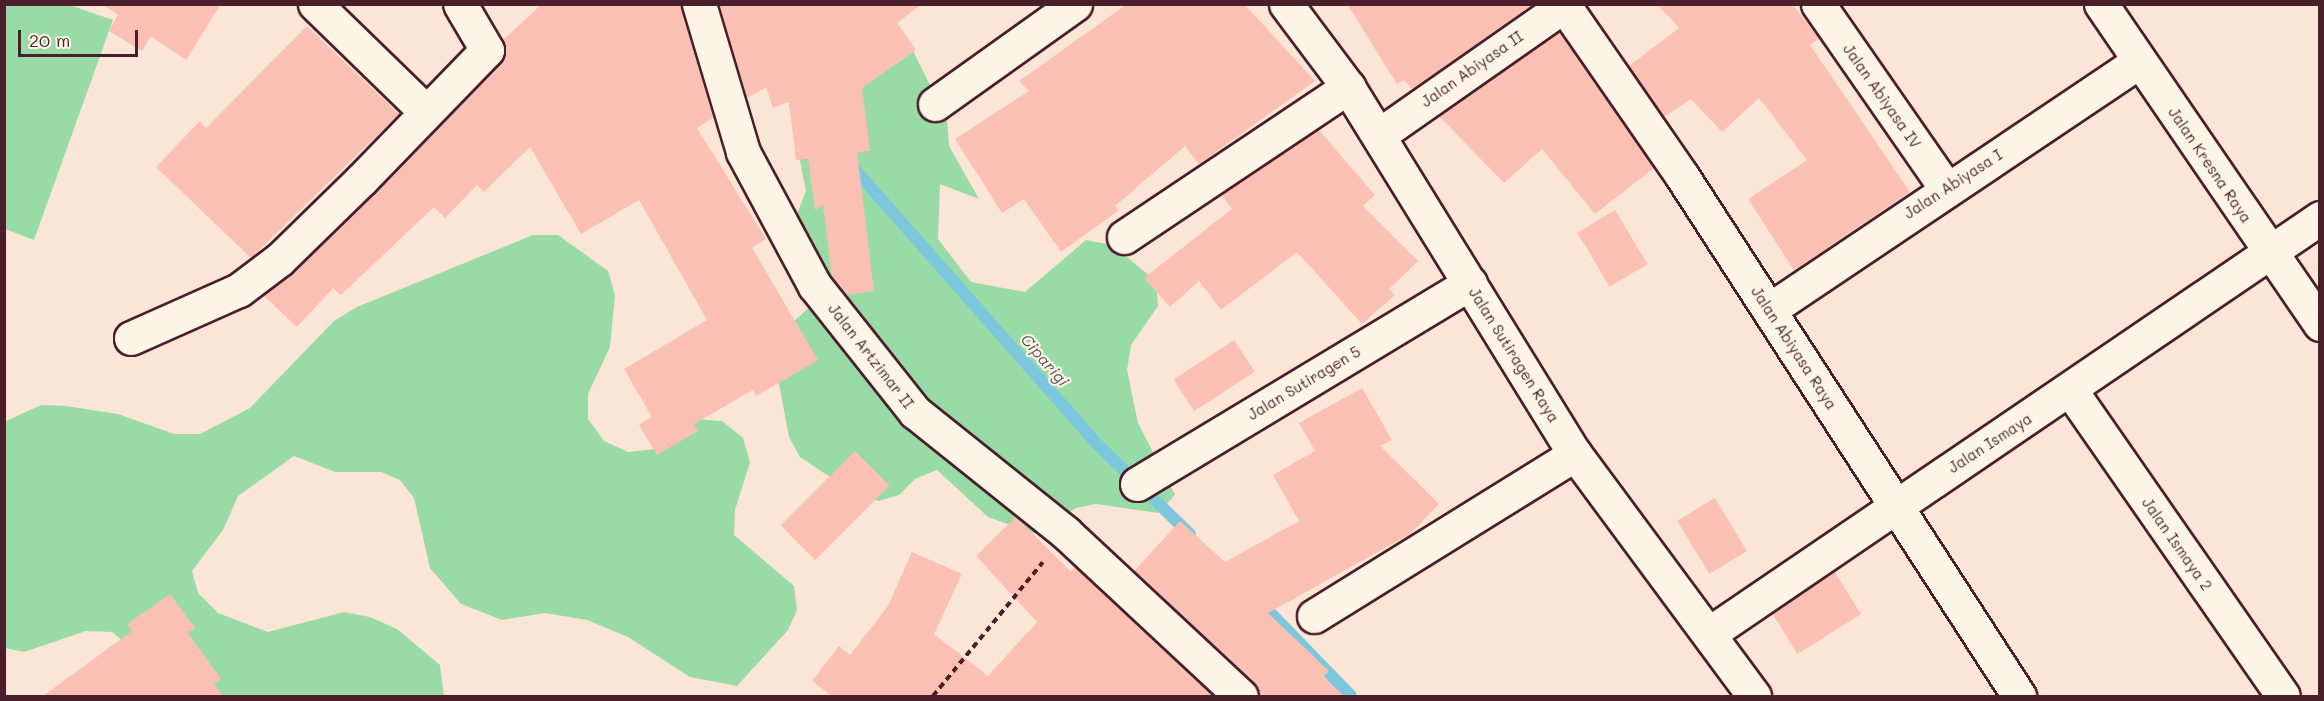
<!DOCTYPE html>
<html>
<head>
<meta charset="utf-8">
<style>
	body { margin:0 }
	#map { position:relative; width:2324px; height:701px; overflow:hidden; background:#fbe5d6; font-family:Mali,sans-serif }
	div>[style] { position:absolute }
	.green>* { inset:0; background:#98dba7 }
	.stream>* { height:12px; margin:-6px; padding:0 6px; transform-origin:6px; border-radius:6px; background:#7cc7dc }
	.building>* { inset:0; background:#fac0b4; transform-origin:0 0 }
	.path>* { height:4px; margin-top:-2px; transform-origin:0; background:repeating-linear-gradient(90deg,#4a1f2b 0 6px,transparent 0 10.5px) }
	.roads { filter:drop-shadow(2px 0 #4a1f2b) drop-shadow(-2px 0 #4a1f2b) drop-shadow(0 2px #4a1f2b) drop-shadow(0 -2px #4a1f2b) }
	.minor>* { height:33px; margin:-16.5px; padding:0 16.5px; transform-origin:16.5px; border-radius:16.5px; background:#fcf5e5 }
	span { translate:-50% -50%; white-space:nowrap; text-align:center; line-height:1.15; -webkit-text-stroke:4.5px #fcf5e5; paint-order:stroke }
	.street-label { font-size:15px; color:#4a1f2b }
	.water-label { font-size:16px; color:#595160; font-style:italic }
	.frame { position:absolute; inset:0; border:6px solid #4a1f2b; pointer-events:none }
	.scale { position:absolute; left:18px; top:30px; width:120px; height:27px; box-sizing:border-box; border:3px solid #4a1f2b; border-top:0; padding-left:8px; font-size:18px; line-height:21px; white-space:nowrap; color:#4a1f2b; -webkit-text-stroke:4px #fcf5e5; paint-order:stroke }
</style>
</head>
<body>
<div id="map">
	<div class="green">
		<div style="clip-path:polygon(5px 4px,70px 5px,113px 20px,34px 240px,5px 229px)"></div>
		<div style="clip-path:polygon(909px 43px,947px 119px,949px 146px,979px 199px,940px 184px,938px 239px,971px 282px,1025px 292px,1086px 240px,1112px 245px,1156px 281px,1158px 306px,1131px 345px,1127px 370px,1138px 423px,1175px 495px,1158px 513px,1096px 504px,1076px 508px,1036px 534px,988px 517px,937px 470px,915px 479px,899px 495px,879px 501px,857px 495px,800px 457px,789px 437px,776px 368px,793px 322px,811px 306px,790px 232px,806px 191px,788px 99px)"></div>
		<div style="clip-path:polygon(533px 235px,558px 235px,608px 271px,615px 295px,610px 347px,588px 394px,588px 419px,604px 441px,628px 452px,654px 449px,696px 419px,722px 421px,743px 438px,750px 462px,735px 510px,734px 535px,794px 586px,797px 610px,788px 630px,737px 686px,690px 677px,628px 637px,587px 620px,545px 613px,502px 620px,461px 604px,430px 568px,414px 498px,400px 480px,381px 472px,335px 472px,294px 456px,238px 496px,223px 530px,192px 571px,198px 593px,218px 613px,268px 632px,344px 612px,370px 617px,397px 629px,440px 665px,444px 696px,150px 696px,131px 648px,112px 632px,86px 631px,24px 652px,5px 648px,4px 422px,41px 405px,66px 406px,118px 414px,174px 434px,200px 434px,250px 408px,334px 321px,357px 307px)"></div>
	</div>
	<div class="stream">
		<div style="left:851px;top:165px;width:373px;rotate:48.6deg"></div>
		<div style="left:1098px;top:445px;width:128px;rotate:44.1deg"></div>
		<div style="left:1259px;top:601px;width:132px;rotate:45.9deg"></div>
	</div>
	<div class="building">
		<div style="clip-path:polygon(103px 4px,221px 4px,186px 60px,151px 36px,142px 51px,109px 31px,118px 15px)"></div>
		<div style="clip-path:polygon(542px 4px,681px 4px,713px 118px,697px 128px,766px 239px,752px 248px,818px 360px,756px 396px,753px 390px,694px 424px,698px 431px,657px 455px,639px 425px,652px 417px,624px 369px,707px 320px,639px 200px,581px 234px,530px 147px,484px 192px,477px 185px,445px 218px,434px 207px,341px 295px,333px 288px,297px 327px,263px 295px,374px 193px,500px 63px,503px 40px)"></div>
		<div style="clip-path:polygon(719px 4px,922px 4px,897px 23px,916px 50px,862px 88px,870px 151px,857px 152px,874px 291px,846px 295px,832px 277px,823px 205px,815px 210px,808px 159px,796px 160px,789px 102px,773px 108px,766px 87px,747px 98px)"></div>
		<div style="clip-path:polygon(1127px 4px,1244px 4px,1315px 81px,1199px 164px,1185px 146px,1115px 206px,1119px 210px,1061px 252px,1024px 199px,1002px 213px,955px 139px,1029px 91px,1019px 81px)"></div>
		<div style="clip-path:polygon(1347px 4px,1533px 4px,1412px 89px,1404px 80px,1397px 84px)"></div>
		<div style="clip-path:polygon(1657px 4px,1792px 4px,1819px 38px,1810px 45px,1910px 192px,1794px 270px,1748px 199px,1807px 160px,1759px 98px,1722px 132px,1691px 99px,1664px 117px,1629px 66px,1679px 28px)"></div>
		<div style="clip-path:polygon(307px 26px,399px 114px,251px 258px,156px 167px,200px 121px,206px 128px)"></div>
		<div style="clip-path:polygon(1559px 32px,1654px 168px,1595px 214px,1542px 149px,1504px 183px,1439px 116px)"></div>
		<div style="clip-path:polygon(1318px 129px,1375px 195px,1363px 206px,1418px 261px,1389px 289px,1395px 295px,1362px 324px,1297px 252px,1221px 310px,1199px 281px,1170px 307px,1144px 278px,1232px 209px,1221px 194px)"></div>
		<div style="left:1615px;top:210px;width:63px;height:44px;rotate:59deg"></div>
		<div style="left:1234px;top:340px;width:38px;height:72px;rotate:57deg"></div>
		<div style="clip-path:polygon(1362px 388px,1392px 440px,1380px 446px,1439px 504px,1410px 534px,1268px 613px,1329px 671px,1323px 677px,1344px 696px,1259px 696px,1254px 682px,1134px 571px,1180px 521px,1225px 562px,1299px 521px,1273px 475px,1315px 451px,1299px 423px)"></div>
		<div style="left:855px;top:451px;width:49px;height:105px;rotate:45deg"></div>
		<div style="left:1715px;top:498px;width:62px;height:44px;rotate:59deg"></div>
		<div style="clip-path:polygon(1016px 517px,1071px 572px,1075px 567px,1214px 696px,832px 696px,812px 681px,839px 646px,850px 655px,888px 606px,912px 552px,962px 574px,934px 634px,988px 676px,1037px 622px,976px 556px)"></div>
		<div style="left:1834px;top:571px;width:51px;height:75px;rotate:58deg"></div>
		<div style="clip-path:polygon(170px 594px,195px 628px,188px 633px,221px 679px,214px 684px,223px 696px,43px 696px,132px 631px,127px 624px)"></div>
	</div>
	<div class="path">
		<div style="left:933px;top:696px;width:173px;rotate:-50.6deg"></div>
	</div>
	<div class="roads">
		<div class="minor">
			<div style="left:315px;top:4px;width:153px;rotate:44.2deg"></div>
			<div style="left:699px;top:4px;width:154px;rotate:73.4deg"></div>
			<div style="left:743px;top:152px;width:152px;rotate:61.8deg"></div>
			<div style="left:815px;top:286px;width:161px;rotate:51.6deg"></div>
			<div style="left:915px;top:412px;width:193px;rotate:38.7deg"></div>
			<div style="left:1066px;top:533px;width:239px;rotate:43deg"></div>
			<div style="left:1286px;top:4px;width:104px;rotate:53.2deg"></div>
			<div style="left:1348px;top:87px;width:432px;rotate:58.3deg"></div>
			<div style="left:1575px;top:454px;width:301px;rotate:53.5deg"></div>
			<div style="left:1563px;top:4px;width:209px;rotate:55.3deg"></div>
			<div style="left:1682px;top:176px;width:620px;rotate:57.05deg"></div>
			<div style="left:1818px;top:4px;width:224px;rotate:55.2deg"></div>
			<div style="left:2101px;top:4px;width:388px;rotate:55.6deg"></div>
			<div style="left:935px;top:104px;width:172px;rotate:-35.5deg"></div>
			<div style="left:1379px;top:135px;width:228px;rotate:-35deg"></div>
			<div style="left:1124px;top:237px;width:270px;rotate:-33.8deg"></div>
			<div style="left:1769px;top:310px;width:446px;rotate:-33.9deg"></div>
			<div style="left:131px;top:338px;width:118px;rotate:-24deg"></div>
			<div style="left:239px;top:290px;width:51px;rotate:-37.1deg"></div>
			<div style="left:280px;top:259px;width:113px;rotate:-44.3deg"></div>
			<div style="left:361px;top:180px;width:181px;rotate:-45.9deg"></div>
			<div style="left:487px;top:50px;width:53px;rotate:-120.4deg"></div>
			<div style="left:2071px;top:391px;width:371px;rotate:55.2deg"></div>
			<div style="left:1137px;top:484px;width:389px;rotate:-31.1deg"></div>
			<div style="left:1314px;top:616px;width:307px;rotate:-31.8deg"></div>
			<div style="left:1710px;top:633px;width:738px;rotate:-34.23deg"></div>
		</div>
	</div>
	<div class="street-label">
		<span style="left:1472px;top:69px;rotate:-35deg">Jalan Abiyasa II</span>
		<span style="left:1882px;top:96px;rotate:55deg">Jalan Abiyasa IV</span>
		<span style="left:2210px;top:165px;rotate:56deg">Jalan Kresna Raya</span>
		<span style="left:1953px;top:184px;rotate:-33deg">Jalan Abiyasa I</span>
		<span style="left:1794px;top:348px;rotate:57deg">Jalan Abiyasa Raya</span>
		<span style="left:1514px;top:355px;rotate:58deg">Jalan Sutiragen Raya</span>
		<span style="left:871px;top:356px;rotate:52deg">Jalan Artzimar II</span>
		<span style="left:1304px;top:383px;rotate:-31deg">Jalan Sutiragen 5</span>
		<span style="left:1990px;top:443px;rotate:-33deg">Jalan Ismaya</span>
		<span style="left:2177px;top:544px;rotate:55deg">Jalan Ismaya 2</span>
	</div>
	<div class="water-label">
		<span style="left:1045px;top:360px;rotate:49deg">Ciparigi</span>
	</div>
	<div class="frame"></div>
	<div class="scale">20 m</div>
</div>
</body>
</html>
